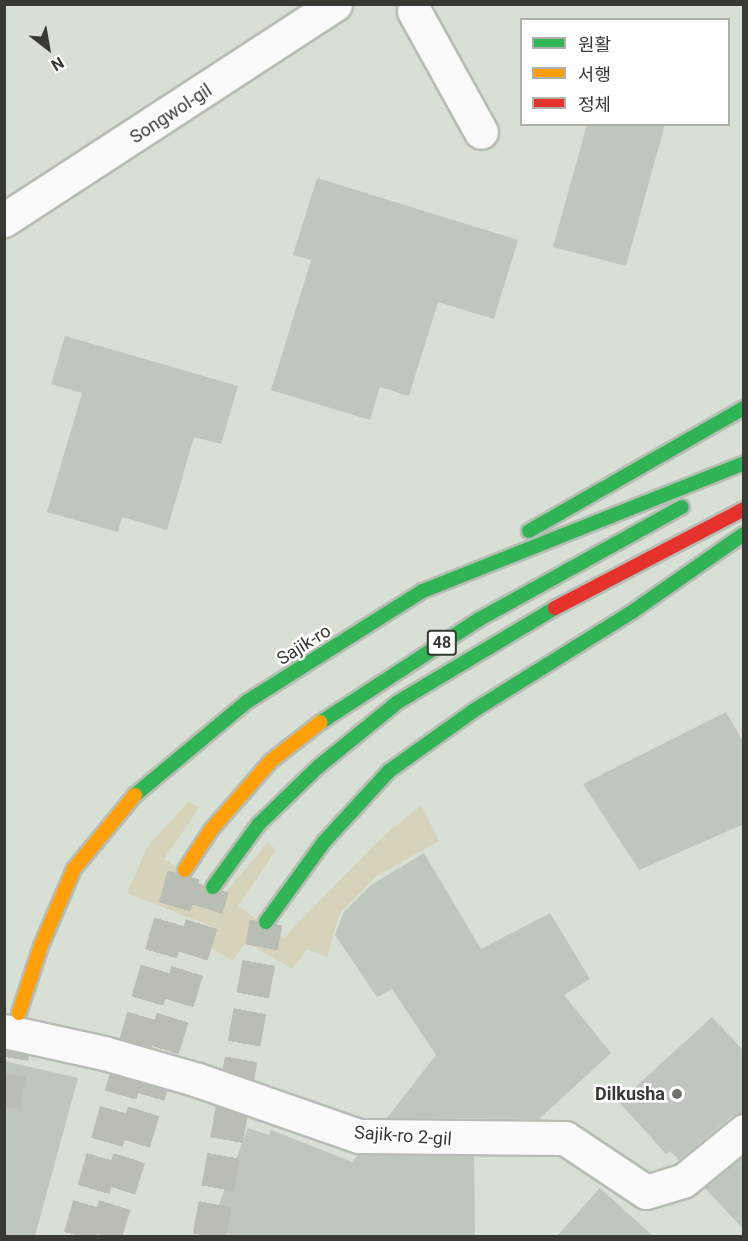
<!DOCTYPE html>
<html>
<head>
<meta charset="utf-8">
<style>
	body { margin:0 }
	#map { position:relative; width:748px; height:1241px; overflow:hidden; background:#d8dfd4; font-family:Roboto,"Noto Sans KR",sans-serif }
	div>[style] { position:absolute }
	.green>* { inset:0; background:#d6d3ba }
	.building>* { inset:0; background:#bfc6be }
	.primary-tunnel>* { height:33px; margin-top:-16.5px; transform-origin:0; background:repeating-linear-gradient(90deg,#b8beb4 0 33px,transparent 0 49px) }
	.roads { filter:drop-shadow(2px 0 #b7bdb4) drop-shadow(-2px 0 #b7bdb4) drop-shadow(0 2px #b7bdb4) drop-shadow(0 -2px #b7bdb4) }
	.street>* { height:33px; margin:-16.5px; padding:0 16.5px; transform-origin:16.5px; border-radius:16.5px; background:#f9faf9 }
	.fast>* { height:14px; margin:-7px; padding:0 7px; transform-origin:7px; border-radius:7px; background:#30b455 }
	.slow>* { height:14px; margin:-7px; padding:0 7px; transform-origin:7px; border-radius:7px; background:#ff9f0a }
	.jam>* { height:14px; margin:-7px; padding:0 7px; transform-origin:7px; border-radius:7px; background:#e5322d }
	.dots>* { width:16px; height:16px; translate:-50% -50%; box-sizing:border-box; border:3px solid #fff; border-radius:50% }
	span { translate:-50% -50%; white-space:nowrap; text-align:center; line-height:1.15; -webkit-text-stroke:5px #fff; paint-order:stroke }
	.shield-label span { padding:2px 4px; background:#fff; border:2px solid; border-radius:4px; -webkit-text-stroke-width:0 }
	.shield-label { font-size:16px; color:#363a33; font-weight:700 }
	.street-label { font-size:18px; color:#363a33 }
	.poi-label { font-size:18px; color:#363a33; font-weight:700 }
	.right { translate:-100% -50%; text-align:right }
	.frame { position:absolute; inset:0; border:6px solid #363a33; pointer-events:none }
	.legend { position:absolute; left:520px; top:18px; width:210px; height:108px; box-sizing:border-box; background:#fff; border:2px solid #afb0ad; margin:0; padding:8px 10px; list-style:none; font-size:18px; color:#363a33 }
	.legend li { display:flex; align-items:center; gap:12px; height:30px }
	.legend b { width:30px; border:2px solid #afb0ad }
	.north { position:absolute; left:18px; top:18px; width:60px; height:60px; -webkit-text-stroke:4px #fff; paint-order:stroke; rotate:149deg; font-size:16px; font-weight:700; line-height:24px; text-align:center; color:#363a33 }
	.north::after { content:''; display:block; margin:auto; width:21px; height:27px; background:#363a33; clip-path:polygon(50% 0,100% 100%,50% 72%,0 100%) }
</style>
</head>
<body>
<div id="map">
	<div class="green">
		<div style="clip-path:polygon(189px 801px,199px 808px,164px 859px,221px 898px,268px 842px,276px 850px,238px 906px,284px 938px,379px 840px,421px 805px,439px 841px,377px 876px,340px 913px,327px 957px,307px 949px,292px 969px,246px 942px,232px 961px,207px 945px,213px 927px,127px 893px,148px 846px)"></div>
	</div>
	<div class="building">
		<div style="clip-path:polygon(587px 124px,665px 124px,626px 266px,553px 247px)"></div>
		<div style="clip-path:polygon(317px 178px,518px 240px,494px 319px,438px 302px,409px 396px,380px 387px,370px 420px,271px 390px,311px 260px,293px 255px)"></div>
		<div style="clip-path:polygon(65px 336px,238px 386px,221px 444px,194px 437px,167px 530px,122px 517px,118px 532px,47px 512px,82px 393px,51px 384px)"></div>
		<div style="clip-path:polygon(726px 712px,744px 743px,744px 824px,639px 870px,583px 784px)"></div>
		<div style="clip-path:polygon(424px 853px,481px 949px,550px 913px,590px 979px,564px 995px,611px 1053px,539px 1119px,387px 1118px,436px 1055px,392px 989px,377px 997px,335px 935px,344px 912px,371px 885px)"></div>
		<div style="clip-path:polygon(712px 1017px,744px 1051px,744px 1113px,732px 1116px,679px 1160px,670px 1151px,666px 1154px,619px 1102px)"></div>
		<div style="clip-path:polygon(4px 1061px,78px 1078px,35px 1236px,4px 1236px)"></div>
		<div style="clip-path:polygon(248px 1128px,269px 1135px,271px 1130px,352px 1162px,358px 1155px,474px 1156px,475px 1236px,207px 1236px)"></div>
		<div style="clip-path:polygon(744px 1156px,744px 1230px,705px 1188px)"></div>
		<div style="clip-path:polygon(600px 1188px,653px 1236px,557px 1236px)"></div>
	</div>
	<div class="primary-tunnel">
		<div style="left:4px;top:1106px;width:94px;rotate:-80.8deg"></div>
		<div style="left:80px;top:1236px;width:381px;rotate:-74deg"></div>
		<div style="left:105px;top:1236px;width:365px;rotate:-72.8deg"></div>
		<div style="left:209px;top:1236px;width:319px;rotate:-79.7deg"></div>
	</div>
	<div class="roads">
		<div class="street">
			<div style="left:414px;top:11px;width:138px;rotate:61deg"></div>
			<div style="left:4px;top:220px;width:395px;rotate:-33.1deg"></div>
			<div style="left:4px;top:1031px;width:102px;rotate:12.4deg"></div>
			<div style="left:104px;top:1053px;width:98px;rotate:16deg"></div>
			<div style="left:198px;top:1080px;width:170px;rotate:19.2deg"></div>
			<div style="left:359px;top:1136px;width:206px;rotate:0.6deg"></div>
			<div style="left:565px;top:1138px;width:97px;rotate:33.7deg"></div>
			<div style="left:646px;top:1192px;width:39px;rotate:-17deg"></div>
			<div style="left:683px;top:1181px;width:79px;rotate:-39.3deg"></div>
		</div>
		<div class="fast">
			<div style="left:529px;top:531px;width:248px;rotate:-29.8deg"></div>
			<div style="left:321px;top:722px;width:187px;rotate:-33deg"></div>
			<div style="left:478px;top:620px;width:233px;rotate:-29deg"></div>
			<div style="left:135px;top:795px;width:147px;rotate:-39.8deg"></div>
			<div style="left:248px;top:701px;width:207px;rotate:-32.2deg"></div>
			<div style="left:423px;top:591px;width:346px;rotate:-21.7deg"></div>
			<div style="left:213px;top:887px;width:78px;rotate:-53.9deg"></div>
			<div style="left:259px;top:824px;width:82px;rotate:-44deg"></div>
			<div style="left:318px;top:767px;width:103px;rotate:-39.1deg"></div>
			<div style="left:398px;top:702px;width:183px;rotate:-30.9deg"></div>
			<div style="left:266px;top:922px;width:99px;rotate:-54.1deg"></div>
			<div style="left:324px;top:842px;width:96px;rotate:-47.5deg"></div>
			<div style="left:389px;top:771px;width:103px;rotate:-35.5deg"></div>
			<div style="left:473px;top:711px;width:187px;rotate:-31.9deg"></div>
			<div style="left:632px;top:612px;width:136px;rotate:-34.9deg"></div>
		</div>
		<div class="slow">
			<div style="left:185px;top:870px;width:48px;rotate:-57deg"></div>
			<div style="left:211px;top:830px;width:91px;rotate:-49deg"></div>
			<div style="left:271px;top:761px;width:63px;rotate:-38deg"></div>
			<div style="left:19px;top:1013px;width:71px;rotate:-71.8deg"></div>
			<div style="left:41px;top:946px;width:84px;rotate:-66.8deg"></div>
			<div style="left:74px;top:869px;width:96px;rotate:-50.5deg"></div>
		</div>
		<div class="jam">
			<div style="left:555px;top:608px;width:213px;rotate:-27.6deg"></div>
		</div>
	</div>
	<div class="dots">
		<div style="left:677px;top:1094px;background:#6f746b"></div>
	</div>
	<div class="shield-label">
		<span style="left:442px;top:643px">48</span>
	</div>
	<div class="street-label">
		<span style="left:171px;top:114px;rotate:-33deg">Songwol-gil</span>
		<span style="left:304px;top:645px;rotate:-32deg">Sajik-ro</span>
		<span style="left:403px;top:1136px;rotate:4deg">Sajik-ro 2-gil</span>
	</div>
	<div class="poi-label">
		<span class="right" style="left:665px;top:1094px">Dilkusha</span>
	</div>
	<div class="frame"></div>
	<ul class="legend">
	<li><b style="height:8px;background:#30b455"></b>원활</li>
	<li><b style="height:8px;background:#ff9f0a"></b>서행</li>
	<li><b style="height:8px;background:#e5322d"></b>정체</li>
	</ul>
	<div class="north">N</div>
</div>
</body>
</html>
